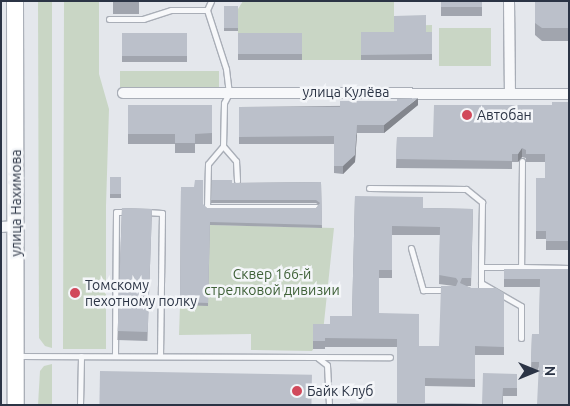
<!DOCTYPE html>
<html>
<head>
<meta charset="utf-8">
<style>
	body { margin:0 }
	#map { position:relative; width:570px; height:406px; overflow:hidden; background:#e4e7ec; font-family:Ubuntu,sans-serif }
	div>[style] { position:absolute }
	.green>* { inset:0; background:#c9d6c5; transform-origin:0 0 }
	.roads { filter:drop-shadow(1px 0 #a9aeb7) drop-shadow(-1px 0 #a9aeb7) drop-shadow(0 1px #a9aeb7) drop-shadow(0 -1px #a9aeb7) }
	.service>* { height:5px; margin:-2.5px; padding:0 2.5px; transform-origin:2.5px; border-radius:2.5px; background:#f7f8fa }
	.minor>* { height:10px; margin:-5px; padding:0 5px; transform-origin:5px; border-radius:5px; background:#f7f8fa }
	.primary>* { height:16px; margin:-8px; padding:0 8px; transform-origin:8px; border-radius:8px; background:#fff }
	.wall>* { inset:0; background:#a1a5ae; transform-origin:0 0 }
	.shaded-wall>* { inset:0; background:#83868d }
	.building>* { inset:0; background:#bbc0ca; transform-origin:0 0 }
	.dots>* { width:14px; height:14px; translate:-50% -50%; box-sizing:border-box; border:2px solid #f4f6f9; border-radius:50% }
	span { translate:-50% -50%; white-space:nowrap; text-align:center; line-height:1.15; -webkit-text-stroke:5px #f4f6f9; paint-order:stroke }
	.street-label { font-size:14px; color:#2b3445 }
	.poi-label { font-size:14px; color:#2b3445 }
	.left { translate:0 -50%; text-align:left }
	.park-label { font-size:14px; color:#3f6138 }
	.frame { position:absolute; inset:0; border:2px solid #2b3445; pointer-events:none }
	.north { position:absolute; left:510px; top:346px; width:50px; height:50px; -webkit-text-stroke:4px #f4f6f9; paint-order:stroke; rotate:90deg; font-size:14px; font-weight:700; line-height:20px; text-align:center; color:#2b3445 }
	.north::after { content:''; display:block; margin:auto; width:18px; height:22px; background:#2b3445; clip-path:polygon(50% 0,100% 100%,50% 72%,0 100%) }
</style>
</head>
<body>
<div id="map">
	<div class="green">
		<div style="clip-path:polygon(38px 1px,52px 1px,52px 348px,45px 346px,39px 338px)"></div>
		<div style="clip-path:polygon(64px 1px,99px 1px,99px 74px,109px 109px,106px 206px,106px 349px,63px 349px)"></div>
		<div style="clip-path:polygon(243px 1px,394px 1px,394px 26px,432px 25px,432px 37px,361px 37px,361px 60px,302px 60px,302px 39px,238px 39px,238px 9px)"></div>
		<div style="left:439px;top:28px;width:52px;height:38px"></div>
		<div style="left:120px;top:71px;width:99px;height:16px"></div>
		<div style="clip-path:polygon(210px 225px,334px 228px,323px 332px,312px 351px,251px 350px,251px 334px,179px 335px,180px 305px,208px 305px)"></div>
		<div style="clip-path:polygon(52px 364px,52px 405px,38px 405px,40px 371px,44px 366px)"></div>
	</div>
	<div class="roads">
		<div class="service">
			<div style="left:207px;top:10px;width:10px;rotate:-66deg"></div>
			<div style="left:109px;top:19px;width:34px"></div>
			<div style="left:143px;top:19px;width:29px;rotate:-18deg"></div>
			<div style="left:171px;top:10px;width:36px"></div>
			<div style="left:207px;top:10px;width:62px;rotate:72.1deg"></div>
			<div style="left:226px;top:69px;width:24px;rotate:83deg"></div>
			<div style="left:229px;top:93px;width:11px;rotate:117deg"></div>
			<div style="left:224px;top:103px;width:43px;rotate:91.3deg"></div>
			<div style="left:223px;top:146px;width:23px;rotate:130deg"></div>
			<div style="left:208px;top:164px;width:43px;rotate:91.3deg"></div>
			<div style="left:207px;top:207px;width:109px"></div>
			<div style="left:223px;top:146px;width:20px;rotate:49deg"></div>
			<div style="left:236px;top:161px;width:20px;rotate:87deg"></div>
			<div style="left:522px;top:161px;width:106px;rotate:90.5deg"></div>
			<div style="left:521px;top:267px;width:48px;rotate:1.2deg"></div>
			<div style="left:369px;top:188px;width:97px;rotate:0.6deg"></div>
			<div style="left:466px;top:189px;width:21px;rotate:39deg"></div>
			<div style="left:482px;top:202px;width:65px;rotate:90.9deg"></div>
			<div style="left:146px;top:212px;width:16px;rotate:4deg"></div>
			<div style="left:162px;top:213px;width:143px;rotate:90.8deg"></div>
			<div style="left:411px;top:248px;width:44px;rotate:74.1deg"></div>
			<div style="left:423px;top:290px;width:23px"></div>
			<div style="left:481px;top:283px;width:46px;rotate:29.9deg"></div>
			<div style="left:521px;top:306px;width:32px;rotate:90deg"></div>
			<div style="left:478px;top:291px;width:3px"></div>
			<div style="left:481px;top:291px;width:24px;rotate:-90deg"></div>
			<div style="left:481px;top:267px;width:40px"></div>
			<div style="left:19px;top:356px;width:371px;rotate:0.2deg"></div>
			<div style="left:115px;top:356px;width:144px;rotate:-89.6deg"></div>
			<div style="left:116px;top:212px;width:11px"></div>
			<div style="left:318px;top:358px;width:11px;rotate:38deg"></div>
			<div style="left:327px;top:365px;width:40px;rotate:87.1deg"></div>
			<div style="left:80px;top:405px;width:49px;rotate:-88.8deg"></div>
		</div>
		<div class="minor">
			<div style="left:509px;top:1px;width:93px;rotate:89.4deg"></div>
			<div style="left:123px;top:93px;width:446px;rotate:0.1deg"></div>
			<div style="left:1px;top:227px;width:16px;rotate:-4deg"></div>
		</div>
		<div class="primary">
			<div style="left:15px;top:1px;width:404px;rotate:89.9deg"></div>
		</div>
	</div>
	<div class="wall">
		<div style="left:113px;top:1px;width:26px;height:13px"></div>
		<div style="left:441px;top:1px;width:41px;height:15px"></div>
		<div style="clip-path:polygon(535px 1px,569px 1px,569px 41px,542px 41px,535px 35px)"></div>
		<div style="left:224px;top:6px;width:14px;height:25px"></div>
		<div style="left:361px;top:32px;width:71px;height:28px"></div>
		<div style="left:187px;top:33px;width:29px;height:65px;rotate:90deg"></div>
		<div style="left:238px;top:33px;width:64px;height:27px"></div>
		<div style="clip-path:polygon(569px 102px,569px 250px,546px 250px,546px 239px,536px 239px,536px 178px,545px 178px,545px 162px,526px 162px,526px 158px,522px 157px,518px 162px,512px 162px,512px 169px,396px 168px,397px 137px,433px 137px)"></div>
		<div style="clip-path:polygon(128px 105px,212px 105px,212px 144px,195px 144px,195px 153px,175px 153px,175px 144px,128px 144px)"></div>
		<div style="clip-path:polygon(418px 105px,384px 133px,357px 133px,355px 162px,343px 174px,334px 173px,334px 144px,239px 144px,239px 107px)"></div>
		<div style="left:110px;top:177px;width:11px;height:21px"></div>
		<div style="clip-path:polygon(212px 180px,232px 183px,321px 182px,322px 228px,210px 225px,208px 306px,180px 305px,181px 187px,207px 208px,316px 208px,319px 205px,316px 203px,211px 203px)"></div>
		<div style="clip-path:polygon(evenodd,355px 196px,423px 208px,473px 209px,471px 286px,466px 286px,471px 288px,504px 293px,504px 355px,475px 355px,475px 387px,425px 386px,425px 403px,482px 404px,517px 374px,517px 396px,503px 396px,503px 405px,397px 403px,397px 347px,325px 347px,325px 349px,313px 349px,313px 324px,330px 324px,352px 316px,355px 196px,392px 235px,440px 235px,439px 284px,454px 286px,439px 346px,419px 346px,379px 313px,379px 278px,392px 278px,392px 235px)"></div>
		<div style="left:122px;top:208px;width:30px;height:132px;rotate:2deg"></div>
		<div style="clip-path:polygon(504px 269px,569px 269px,538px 370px,531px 370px,532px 334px,539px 334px,540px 287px,504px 287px)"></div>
	</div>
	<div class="shaded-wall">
		<div style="clip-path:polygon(418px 98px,418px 105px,384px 133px,384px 125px)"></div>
		<div style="clip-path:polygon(357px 133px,355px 162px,343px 174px,343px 166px)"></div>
		<div style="clip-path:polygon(522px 148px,522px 157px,518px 162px,518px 154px)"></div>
	</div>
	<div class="building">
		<div style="left:441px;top:1px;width:41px;height:6px"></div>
		<div style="clip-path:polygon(535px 1px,569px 1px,569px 28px,542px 28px,535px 23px)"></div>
		<div style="left:224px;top:6px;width:14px;height:22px"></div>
		<div style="clip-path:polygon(426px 15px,426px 32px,432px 32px,432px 54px,361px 55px,361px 32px,394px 32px,394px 16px)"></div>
		<div style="left:187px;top:33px;width:23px;height:65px;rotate:90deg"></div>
		<div style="left:238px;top:33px;width:64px;height:21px"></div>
		<div style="clip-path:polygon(418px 98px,384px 125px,357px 125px,355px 155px,343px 166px,334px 166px,334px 136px,239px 137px,239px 107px,340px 107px,340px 101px,397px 101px,397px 99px)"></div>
		<div style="clip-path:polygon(552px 102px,569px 102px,569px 241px,546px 241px,546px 231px,536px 231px,536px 178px,545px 178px,545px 154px,526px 154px,526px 150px,522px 148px,518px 154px,512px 154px,512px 161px,396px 159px,397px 137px,433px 137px,434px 105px,552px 105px)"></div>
		<div style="clip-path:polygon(128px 105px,212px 105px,212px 133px,195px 134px,195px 143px,175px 143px,175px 134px,128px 134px)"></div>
		<div style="left:110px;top:177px;width:11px;height:17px"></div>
		<div style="clip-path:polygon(195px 180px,203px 180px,203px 204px,207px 208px,316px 208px,320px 203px,316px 200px,211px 200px,212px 180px,232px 180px,232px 183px,321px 182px,322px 225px,210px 222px,208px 303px,180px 302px,181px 187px,194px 187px)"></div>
		<div style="clip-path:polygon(evenodd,355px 196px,423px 197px,423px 208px,473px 209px,471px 278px,462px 278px,460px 283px,471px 288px,496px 288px,504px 293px,504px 347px,475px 346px,475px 379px,425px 378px,425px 403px,482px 404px,483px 373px,517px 374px,517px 388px,503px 388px,502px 405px,350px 405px,350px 403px,397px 403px,397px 339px,325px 338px,325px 341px,313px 341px,313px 324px,330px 324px,330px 316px,352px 316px,355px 196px,392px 226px,440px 227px,439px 275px,456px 278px,458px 281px,456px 286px,441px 286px,439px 346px,419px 346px,419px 314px,379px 313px,379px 270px,392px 270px,392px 226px)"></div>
		<div style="left:122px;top:208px;width:30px;height:123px;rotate:2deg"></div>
		<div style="clip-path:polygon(504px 269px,569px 269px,569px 405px,537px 405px,539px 362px,531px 362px,532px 334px,539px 334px,540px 279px,504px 279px)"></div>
		<div style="left:100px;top:371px;width:212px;height:34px;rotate:1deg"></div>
	</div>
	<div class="dots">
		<div style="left:467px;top:115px;background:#d1495b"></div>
		<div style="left:75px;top:293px;background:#d1495b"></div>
		<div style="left:297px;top:391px;background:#d1495b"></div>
	</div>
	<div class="street-label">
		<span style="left:346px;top:92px">улица Кулёва</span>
		<span style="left:16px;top:203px;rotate:-90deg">улица Нахимова</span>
	</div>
	<div class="poi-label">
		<span class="left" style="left:477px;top:115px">Автобан</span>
		<span class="left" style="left:85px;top:293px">Томскому<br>пехотному полку</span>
		<span class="left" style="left:307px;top:391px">Байк Клуб</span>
	</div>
	<div class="park-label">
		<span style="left:272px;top:282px">Сквер 166-й<br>стрелковой дивизии</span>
	</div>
	<div class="frame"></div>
	<div class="north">N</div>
</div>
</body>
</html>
